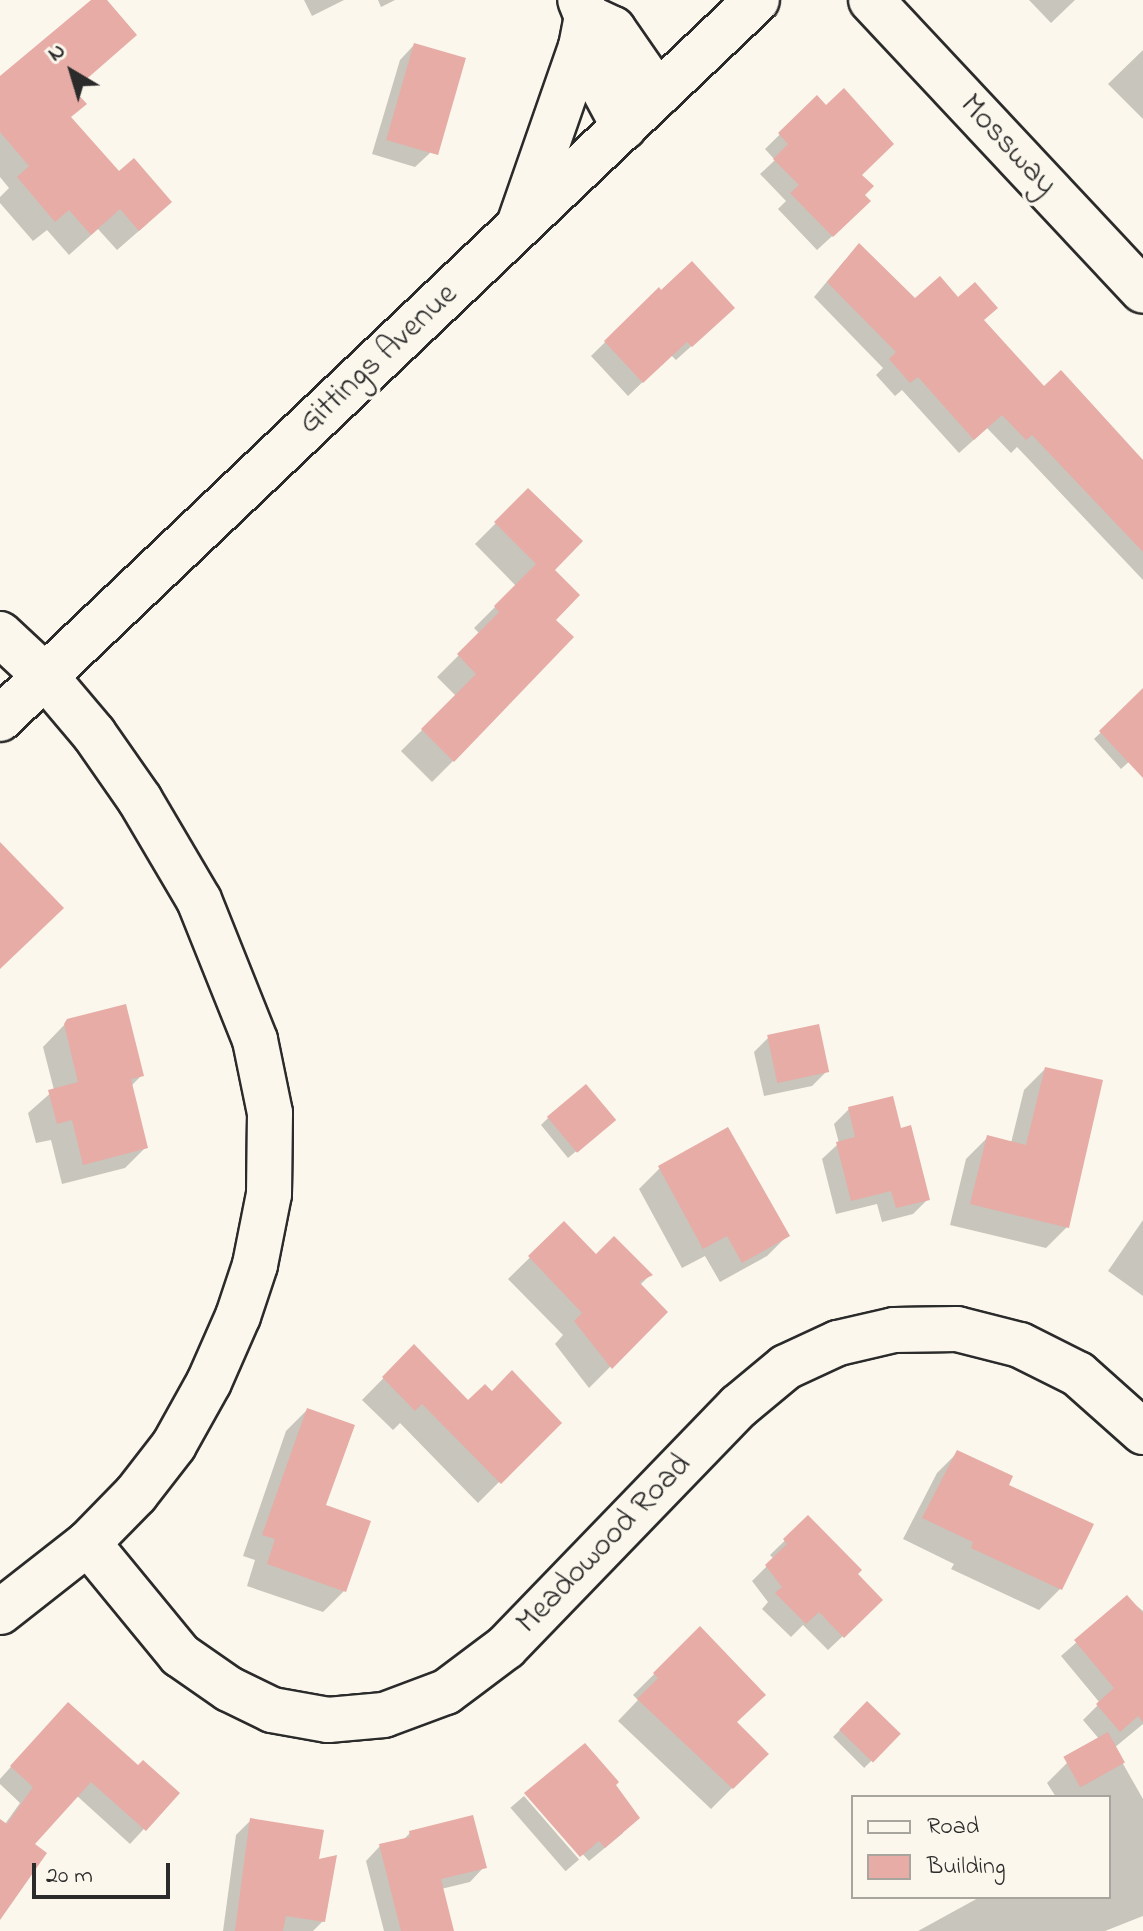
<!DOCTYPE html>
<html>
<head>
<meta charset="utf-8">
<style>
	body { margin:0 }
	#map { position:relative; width:1143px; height:1931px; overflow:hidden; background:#fbf7ec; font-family:"Indie Flower",sans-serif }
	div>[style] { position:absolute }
	.shadow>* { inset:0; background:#0003; transform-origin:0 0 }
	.building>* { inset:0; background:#e6aca5; transform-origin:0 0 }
	.roads { filter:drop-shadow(2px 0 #2b2b2b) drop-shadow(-2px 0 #2b2b2b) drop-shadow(0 2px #2b2b2b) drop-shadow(0 -2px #2b2b2b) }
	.minor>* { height:44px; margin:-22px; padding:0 22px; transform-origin:22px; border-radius:22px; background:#fbf7ec }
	span { translate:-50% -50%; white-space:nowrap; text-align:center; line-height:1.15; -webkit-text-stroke:7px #fbf7ec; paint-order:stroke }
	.street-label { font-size:32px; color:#2b2b2b }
	.legend { position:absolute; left:851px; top:1795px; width:260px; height:104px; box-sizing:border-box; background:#fbf7ec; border:2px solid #a8a59f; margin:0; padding:10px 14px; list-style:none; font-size:24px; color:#2b2b2b }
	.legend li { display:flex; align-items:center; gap:16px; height:40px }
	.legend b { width:40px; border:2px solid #a8a59f }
	.north { position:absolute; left:32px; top:32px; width:80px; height:80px; -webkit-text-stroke:6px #fbf7ec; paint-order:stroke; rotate:322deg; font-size:22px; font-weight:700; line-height:32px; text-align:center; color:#2b2b2b }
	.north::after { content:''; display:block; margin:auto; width:28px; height:36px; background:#2b2b2b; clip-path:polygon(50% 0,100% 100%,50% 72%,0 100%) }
	.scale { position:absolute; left:32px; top:1863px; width:138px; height:36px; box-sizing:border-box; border:4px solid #2b2b2b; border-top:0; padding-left:10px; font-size:24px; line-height:28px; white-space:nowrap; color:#2b2b2b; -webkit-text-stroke:6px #fbf7ec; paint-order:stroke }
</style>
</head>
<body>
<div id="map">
	<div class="shadow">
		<div style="clip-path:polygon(94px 0,104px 0,72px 91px,69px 119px,148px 223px,117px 250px,98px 229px,69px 255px,47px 230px,33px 241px,0 203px,0 197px,9px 188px,0 177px,0 80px)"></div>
		<div style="clip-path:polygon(304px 0,344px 0,312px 16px)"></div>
		<div style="clip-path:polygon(378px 0,395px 0,381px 7px)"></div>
		<div style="clip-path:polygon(1029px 0,1075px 0,1051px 23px)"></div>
		<div style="clip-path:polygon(414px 45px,430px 153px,415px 167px,372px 154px,400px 60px)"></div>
		<div style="clip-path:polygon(1143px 50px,1143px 119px,1108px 84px)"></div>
		<div style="clip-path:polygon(817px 98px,860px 175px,863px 195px,854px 216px,817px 250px,778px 209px,786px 201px,760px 174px,775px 160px,765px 149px)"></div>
		<div style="clip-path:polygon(845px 260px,915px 301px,958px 299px,1044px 388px,1143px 460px,1143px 580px,1017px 447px,1011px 453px,987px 428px,959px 453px,902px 390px,895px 396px,876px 375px,883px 368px,814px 297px)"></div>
		<div style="clip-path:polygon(658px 290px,718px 322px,676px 360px,671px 355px,628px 396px,591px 356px)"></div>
		<div style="clip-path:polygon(528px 491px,552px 570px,553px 620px,453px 761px,432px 782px,401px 751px,456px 696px,437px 677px,480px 634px,474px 628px,516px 586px,475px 544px)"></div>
		<div style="clip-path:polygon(1129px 705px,1143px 720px,1143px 749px,1121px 769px,1094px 739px)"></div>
		<div style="clip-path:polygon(68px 1021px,142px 1075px,131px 1086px,146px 1147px,125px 1168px,62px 1184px,51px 1140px,36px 1143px,28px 1113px,54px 1090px,43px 1047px)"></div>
		<div style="clip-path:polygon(768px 1038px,827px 1071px,812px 1086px,764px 1096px,754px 1052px)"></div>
		<div style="clip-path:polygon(1045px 1069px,1067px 1227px,1046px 1248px,950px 1225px,966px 1159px,988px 1137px,1011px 1143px,1024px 1090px)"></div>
		<div style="clip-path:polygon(849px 1109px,899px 1130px,928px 1199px,913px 1214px,882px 1222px,877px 1204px,836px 1214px,822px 1159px,839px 1143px,834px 1124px)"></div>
		<div style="clip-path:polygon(548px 1118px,606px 1126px,568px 1158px,541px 1125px)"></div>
		<div style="clip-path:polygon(660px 1168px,788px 1235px,767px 1256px,720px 1282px,705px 1256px,682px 1268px,639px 1189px)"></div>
		<div style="clip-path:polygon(1143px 1220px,1143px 1296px,1108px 1271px)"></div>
		<div style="clip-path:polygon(564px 1224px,596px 1256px,650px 1275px,639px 1286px,665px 1312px,589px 1388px,555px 1344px,563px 1335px,508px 1279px)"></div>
		<div style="clip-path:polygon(414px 1347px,468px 1402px,492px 1393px,559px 1422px,478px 1503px,400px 1423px,393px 1430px,362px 1400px)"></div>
		<div style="clip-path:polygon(307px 1410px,324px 1506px,344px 1591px,323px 1612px,247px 1586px,255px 1560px,243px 1556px,286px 1431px)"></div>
		<div style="clip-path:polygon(958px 1452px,1007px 1486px,1091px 1525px,1060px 1589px,1039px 1610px,951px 1569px,954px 1564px,903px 1539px,937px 1473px)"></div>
		<div style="clip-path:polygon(808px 1518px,881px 1600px,828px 1650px,803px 1625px,791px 1637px,762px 1609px,768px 1602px,752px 1581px,774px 1559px,770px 1555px)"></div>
		<div style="clip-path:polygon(1127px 1598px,1143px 1611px,1143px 1724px,1114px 1748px,1143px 1799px,1143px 1916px,1105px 1931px,918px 1931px,980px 1897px,1109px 1897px,1109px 1797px,1056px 1797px,1047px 1783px,1067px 1763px,1100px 1740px,1083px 1720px,1100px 1703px,1061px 1656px)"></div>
		<div style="clip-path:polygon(700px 1629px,735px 1722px,766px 1754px,711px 1809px,618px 1721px,638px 1700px,633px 1695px)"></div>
		<div style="left:867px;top:1703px;width:44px;height:48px;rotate:45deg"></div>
		<div style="clip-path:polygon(53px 1720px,177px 1793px,130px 1844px,76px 1795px,32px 1844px,0 1899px,0 1831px,20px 1803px,0 1784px,0 1779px)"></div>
		<div style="clip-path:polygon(613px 1785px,623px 1833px,589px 1861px,527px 1793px)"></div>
		<div style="left:524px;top:1796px;width:84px;height:18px;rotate:49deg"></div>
		<div style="clip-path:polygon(251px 1820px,317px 1862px,323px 1921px,313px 1931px,223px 1931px,236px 1835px)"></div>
		<div style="clip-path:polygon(410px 1833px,484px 1867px,470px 1882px,441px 1889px,452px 1931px,384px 1931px,366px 1861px,380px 1846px,403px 1840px)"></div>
	</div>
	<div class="building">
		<div style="clip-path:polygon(91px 0,107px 0,137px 35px,74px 90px,87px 104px,71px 117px,119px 171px,134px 158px,172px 202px,139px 231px,120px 209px,91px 235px,69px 210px,55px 222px,17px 177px,29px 166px,0 132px,0 76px)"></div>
		<div style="left:414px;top:43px;width:54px;height:101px;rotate:16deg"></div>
		<div style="clip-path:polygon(844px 88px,894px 144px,862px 175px,874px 186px,865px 195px,871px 201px,833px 237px,790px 193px,799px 185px,773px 159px,788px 144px,778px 133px,817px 95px,826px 105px)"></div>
		<div style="clip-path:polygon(859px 243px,915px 298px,940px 276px,958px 297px,975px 282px,998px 308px,984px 320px,1044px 386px,1061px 370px,1143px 460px,1143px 552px,1032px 435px,1026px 440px,1002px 415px,974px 440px,918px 377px,910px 383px,889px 359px,896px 352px,827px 282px)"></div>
		<div style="clip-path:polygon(692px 261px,735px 308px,692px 347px,687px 342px,643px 383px,604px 341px,659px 287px,661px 290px)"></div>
		<div style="clip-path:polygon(528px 488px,583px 541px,555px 570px,580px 595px,556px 620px,574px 637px,454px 762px,421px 729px,476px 674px,457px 654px,499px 612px,494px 606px,536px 564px,494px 522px)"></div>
		<div style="clip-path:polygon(1143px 688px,1143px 778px,1099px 731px)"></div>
		<div style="clip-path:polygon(0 842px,64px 908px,0 969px)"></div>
		<div style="clip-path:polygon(126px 1004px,144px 1076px,131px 1079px,148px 1148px,83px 1165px,72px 1120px,57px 1124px,48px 1090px,78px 1082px,64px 1024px,67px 1019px)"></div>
		<div style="left:819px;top:1024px;width:49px;height:53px;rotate:78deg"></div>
		<div style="clip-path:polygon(1045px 1067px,1103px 1080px,1069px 1228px,970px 1204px,987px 1135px,1026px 1145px)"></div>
		<div style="left:586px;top:1084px;width:47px;height:51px;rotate:50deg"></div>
		<div style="clip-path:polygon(893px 1096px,901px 1128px,911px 1125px,930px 1200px,896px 1208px,891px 1191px,851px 1201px,836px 1142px,855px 1137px,848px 1107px)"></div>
		<div style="clip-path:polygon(728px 1127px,790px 1236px,742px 1263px,727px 1236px,703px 1249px,658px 1166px)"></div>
		<div style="clip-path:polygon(564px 1221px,596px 1254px,614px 1236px,653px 1275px,639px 1282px,668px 1312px,612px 1369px,574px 1321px,582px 1313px,528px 1256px)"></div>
		<div style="clip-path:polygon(414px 1344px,468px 1400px,485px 1384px,492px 1391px,512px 1370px,562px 1423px,501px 1484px,422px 1404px,415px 1411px,382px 1377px)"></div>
		<div style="clip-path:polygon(307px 1408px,355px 1425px,326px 1505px,371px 1521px,346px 1592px,267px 1564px,275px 1539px,262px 1535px)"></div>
		<div style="clip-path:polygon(957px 1450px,1013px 1476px,1009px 1485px,1094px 1524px,1062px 1590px,971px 1548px,973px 1542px,922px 1518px)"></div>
		<div style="clip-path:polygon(808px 1515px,862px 1570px,858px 1574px,883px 1600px,844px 1638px,819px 1612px,806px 1624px,775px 1593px,782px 1587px,765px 1565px,787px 1544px,783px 1539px)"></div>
		<div style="clip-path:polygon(1127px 1595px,1143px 1613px,1143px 1722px,1138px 1716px,1120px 1732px,1096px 1704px,1114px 1688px,1074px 1640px)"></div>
		<div style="clip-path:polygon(700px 1626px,766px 1695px,737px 1722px,769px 1754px,733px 1789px,637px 1699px,658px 1678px,653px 1673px)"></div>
		<div style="left:867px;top:1701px;width:47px;height:40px;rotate:44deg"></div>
		<div style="clip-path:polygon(68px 1702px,138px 1765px,143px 1760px,180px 1793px,146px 1831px,91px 1782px,35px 1844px,47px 1853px,0 1920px,0 1819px,7px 1824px,33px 1787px,10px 1766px)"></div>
		<div style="left:1108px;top:1732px;width:35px;height:51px;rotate:61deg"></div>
		<div style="clip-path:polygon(585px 1743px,619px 1782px,616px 1785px,640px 1818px,605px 1848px,599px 1841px,580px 1857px,524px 1793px)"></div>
		<div style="clip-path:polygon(473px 1815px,487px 1868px,441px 1879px,454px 1931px,401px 1931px,379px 1844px,410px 1837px,409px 1831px)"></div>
		<div style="clip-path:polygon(250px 1818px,324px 1830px,319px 1859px,337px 1855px,325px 1922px,286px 1916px,283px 1931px,235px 1931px)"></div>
	</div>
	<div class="roads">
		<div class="minor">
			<div style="left:871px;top:0;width:398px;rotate:46.9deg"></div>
			<div style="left:587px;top:17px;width:29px;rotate:25deg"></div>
			<div style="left:613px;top:29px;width:79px;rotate:55.3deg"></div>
			<div style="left:581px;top:47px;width:91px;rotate:61.7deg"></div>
			<div style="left:520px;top:222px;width:185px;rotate:-70.8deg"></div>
			<div style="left:581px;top:47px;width:31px;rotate:-79deg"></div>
			<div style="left:587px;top:17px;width:18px;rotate:-112deg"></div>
			<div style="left:0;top:634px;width:62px;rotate:43deg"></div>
			<div style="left:45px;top:676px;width:76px;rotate:49.8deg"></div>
			<div style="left:94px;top:734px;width:80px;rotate:55.1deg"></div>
			<div style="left:140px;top:800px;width:116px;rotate:59.5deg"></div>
			<div style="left:199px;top:900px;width:151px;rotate:68.2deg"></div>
			<div style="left:255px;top:1040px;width:75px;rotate:78.4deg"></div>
			<div style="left:270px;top:1113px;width:81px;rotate:90.7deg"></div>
			<div style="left:269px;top:1194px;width:72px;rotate:101.2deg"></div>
			<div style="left:255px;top:1265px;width:54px;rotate:108.4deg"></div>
			<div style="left:238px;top:1316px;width:72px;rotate:113.7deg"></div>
			<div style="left:209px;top:1382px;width:72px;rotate:119.1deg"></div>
			<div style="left:174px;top:1445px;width:62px;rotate:127.8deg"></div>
			<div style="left:136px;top:1494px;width:69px;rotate:134.4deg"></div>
			<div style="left:88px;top:1543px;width:112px;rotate:141.9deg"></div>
			<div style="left:0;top:719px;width:1044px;rotate:-43.53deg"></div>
			<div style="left:88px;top:1543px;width:145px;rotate:50.6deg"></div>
			<div style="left:180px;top:1655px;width:60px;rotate:34.8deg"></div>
			<div style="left:229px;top:1689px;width:48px;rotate:26deg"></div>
			<div style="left:272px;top:1710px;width:57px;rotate:10.1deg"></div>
			<div style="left:328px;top:1720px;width:56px;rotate:-5.1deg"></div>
			<div style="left:384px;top:1715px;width:66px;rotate:-20.4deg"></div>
			<div style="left:446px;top:1692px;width:75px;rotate:-36.9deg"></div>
			<div style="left:506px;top:1647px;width:335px;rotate:-46deg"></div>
			<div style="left:739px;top:1406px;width:61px;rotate:-39.7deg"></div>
			<div style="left:786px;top:1367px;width:57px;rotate:-24.8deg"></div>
			<div style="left:838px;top:1343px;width:57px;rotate:-13.1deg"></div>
			<div style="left:894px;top:1330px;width:63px;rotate:-0.9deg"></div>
			<div style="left:957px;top:1329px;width:65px;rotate:14.3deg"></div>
			<div style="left:1020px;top:1345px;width:65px;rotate:26.6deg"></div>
			<div style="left:1078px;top:1374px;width:87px;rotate:41.7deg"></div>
		</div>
	</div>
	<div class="street-label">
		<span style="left:1007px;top:146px;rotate:47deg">Mossway</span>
		<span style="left:379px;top:360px;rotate:-43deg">Gittings Avenue</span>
		<span style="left:605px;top:1545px;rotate:-46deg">Meadowood Road</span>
	</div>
	<ul class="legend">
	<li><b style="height:10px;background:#fbf7ec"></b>Road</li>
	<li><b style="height:22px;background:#e6aca5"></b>Building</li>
	</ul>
	<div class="north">N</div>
	<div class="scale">20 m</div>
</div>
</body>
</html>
